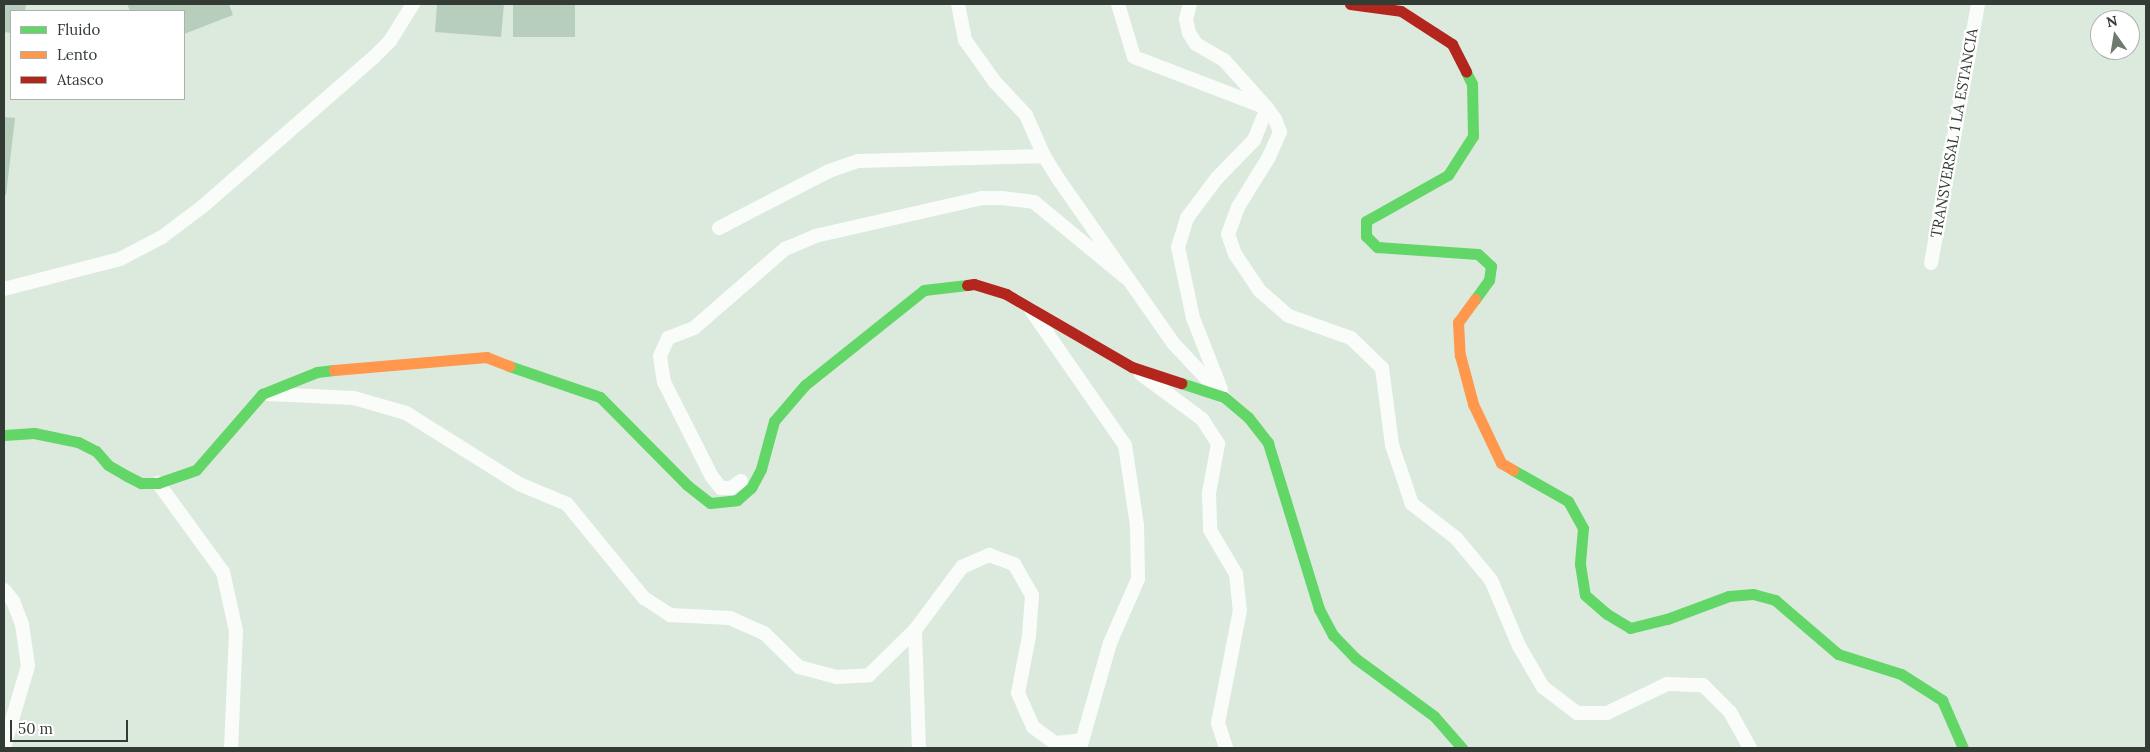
<!DOCTYPE html>
<html>
<head>
<meta charset="utf-8">
<style>
	body { margin:0 }
	#map { position:relative; width:2150px; height:752px; overflow:hidden; background:#dceade; font-family:Lora,serif }
	div>[style] { position:absolute }
	.building>* { inset:0; background:#b7cebc; transform-origin:0 0 }
	.street>* { height:14px; margin:-7px; padding:0 7px; transform-origin:7px; border-radius:7px; background:#fafcfa }
	.fast>* { height:11px; margin:-5.5px; padding:0 5.5px; transform-origin:5.5px; border-radius:5.5px; background:#63d668 }
	.slow>* { height:11px; margin:-5.5px; padding:0 5.5px; transform-origin:5.5px; border-radius:5.5px; background:#ff974d }
	.jam>* { height:11px; margin:-5.5px; padding:0 5.5px; transform-origin:5.5px; border-radius:5.5px; background:#b3261e }
	span { translate:-50% -50%; white-space:nowrap; text-align:center; line-height:1.15; -webkit-text-stroke:4.5px #fff; paint-order:stroke }
	.street-label { font-size:15px; color:#323c34 }
	.frame { position:absolute; inset:0; border:5px solid #323c34; pointer-events:none }
	.legend { position:absolute; left:10px; top:10px; width:175px; height:90px; box-sizing:border-box; background:#fff; border:1px solid #adb1ae; margin:0; padding:6px 9px; list-style:none; font-size:15px; color:#323c34 }
	.legend li { display:flex; align-items:center; gap:10px; height:25px }
	.legend b { width:25px; border:1px solid #adb1ae }
	.north { position:absolute; left:2090px; top:10px; width:50px; height:50px; box-sizing:border-box; background:#fff; border:1px solid #adb1ae; border-radius:50%; rotate:347deg; font-size:14px; font-weight:700; line-height:20px; text-align:center; color:#323c34 }
	.north::after { content:''; display:block; margin:auto; width:18px; height:22px; background:#6e7970; clip-path:polygon(50% 0,100% 100%,50% 72%,0 100%) }
	.scale { position:absolute; left:10px; top:720px; width:118px; height:22px; box-sizing:border-box; border:2px solid #323c34; border-top:0; padding-left:6px; font-size:15px; line-height:18px; white-space:nowrap; color:#323c34; -webkit-text-stroke:4px #fff; paint-order:stroke }
</style>
</head>
<body>
<div id="map">
	<div class="building">
		<div style="clip-path:polygon(4px 4px,26px 4px,25px 11px,11px 11px,11px 33px,4px 32px)"></div>
		<div style="clip-path:polygon(127px 4px,229px 4px,233px 15px,184px 34px,184px 11px,130px 11px)"></div>
		<div style="clip-path:polygon(437px 4px,504px 4px,501px 37px,435px 32px)"></div>
		<div style="left:513px;top:4px;width:62px;height:33px"></div>
		<div style="clip-path:polygon(4px 117px,15px 118px,6px 195px,4px 195px)"></div>
	</div>
	<div class="street">
		<div style="left:958px;top:4px;width:37px;rotate:79deg"></div>
		<div style="left:965px;top:40px;width:52px;rotate:54.5deg"></div>
		<div style="left:995px;top:82px;width:45px;rotate:46.8deg"></div>
		<div style="left:1026px;top:115px;width:45px;rotate:66.3deg"></div>
		<div style="left:1044px;top:156px;width:28px;rotate:58deg"></div>
		<div style="left:1059px;top:180px;width:199px;rotate:55deg"></div>
		<div style="left:1173px;top:343px;width:73px;rotate:46.7deg"></div>
		<div style="left:1118px;top:4px;width:55px;rotate:73.2deg"></div>
		<div style="left:1134px;top:57px;width:142px;rotate:21deg"></div>
		<div style="left:1267px;top:108px;width:14px;rotate:54deg"></div>
		<div style="left:1275px;top:119px;width:14px;rotate:69deg"></div>
		<div style="left:1280px;top:132px;width:27px;rotate:114deg"></div>
		<div style="left:1269px;top:157px;width:59px;rotate:121.8deg"></div>
		<div style="left:1238px;top:207px;width:29px;rotate:110deg"></div>
		<div style="left:1228px;top:234px;width:21px;rotate:71deg"></div>
		<div style="left:1235px;top:254px;width:45px;rotate:56deg"></div>
		<div style="left:1260px;top:291px;width:38px;rotate:41deg"></div>
		<div style="left:1289px;top:316px;width:66px;rotate:19.5deg"></div>
		<div style="left:1351px;top:338px;width:43px;rotate:44.1deg"></div>
		<div style="left:1382px;top:368px;width:78px;rotate:82.6deg"></div>
		<div style="left:1392px;top:445px;width:62px;rotate:71.3deg"></div>
		<div style="left:1412px;top:504px;width:56px;rotate:37.7deg"></div>
		<div style="left:1456px;top:538px;width:55px;rotate:50.2deg"></div>
		<div style="left:1491px;top:580px;width:72px;rotate:67deg"></div>
		<div style="left:1519px;top:646px;width:48px;rotate:59.7deg"></div>
		<div style="left:1543px;top:687px;width:43px;rotate:37.4deg"></div>
		<div style="left:1577px;top:713px;width:30px"></div>
		<div style="left:1607px;top:713px;width:67px;rotate:-25.8deg"></div>
		<div style="left:1667px;top:684px;width:36px;rotate:2deg"></div>
		<div style="left:1703px;top:685px;width:38px;rotate:45deg"></div>
		<div style="left:1730px;top:712px;width:41px;rotate:60.9deg"></div>
		<div style="left:1190px;top:4px;width:16px;rotate:105deg"></div>
		<div style="left:1186px;top:19px;width:14px;rotate:78deg"></div>
		<div style="left:1189px;top:33px;width:13px;rotate:58deg"></div>
		<div style="left:1196px;top:44px;width:32px;rotate:30deg"></div>
		<div style="left:1224px;top:60px;width:64px;rotate:48.1deg"></div>
		<div style="left:1267px;top:108px;width:35px;rotate:112deg"></div>
		<div style="left:1254px;top:140px;width:53px;rotate:134.2deg"></div>
		<div style="left:1217px;top:178px;width:50px;rotate:126.9deg"></div>
		<div style="left:1187px;top:218px;width:30px;rotate:107deg"></div>
		<div style="left:1178px;top:247px;width:73px;rotate:78.1deg"></div>
		<div style="left:1193px;top:318px;width:76px;rotate:68.5deg"></div>
		<div style="left:719px;top:228px;width:124px;rotate:-27.4deg"></div>
		<div style="left:829px;top:171px;width:31px;rotate:-19deg"></div>
		<div style="left:858px;top:161px;width:186px;rotate:-1.5deg"></div>
		<div style="left:1931px;top:263px;width:263px;rotate:-79.7deg"></div>
		<div style="left:4px;top:289px;width:120px;rotate:-14.5deg"></div>
		<div style="left:120px;top:259px;width:47px;rotate:-27.6deg"></div>
		<div style="left:162px;top:237px;width:50px;rotate:-36.9deg"></div>
		<div style="left:202px;top:207px;width:228px;rotate:-41.1deg"></div>
		<div style="left:374px;top:57px;width:23px;rotate:-45deg"></div>
		<div style="left:390px;top:41px;width:44px;rotate:-58.1deg"></div>
		<div style="left:1031px;top:310px;width:165px;rotate:55.2deg"></div>
		<div style="left:1125px;top:445px;width:81px;rotate:81.5deg"></div>
		<div style="left:1137px;top:525px;width:54px;rotate:88.9deg"></div>
		<div style="left:1138px;top:579px;width:70px;rotate:113.6deg"></div>
		<div style="left:1110px;top:643px;width:109px;rotate:105.9deg"></div>
		<div style="left:1141px;top:374px;width:76px;rotate:36.4deg"></div>
		<div style="left:1202px;top:419px;width:30px;rotate:57deg"></div>
		<div style="left:1218px;top:444px;width:50px;rotate:100.4deg"></div>
		<div style="left:1209px;top:493px;width:37px;rotate:88deg"></div>
		<div style="left:1210px;top:530px;width:51px;rotate:59.4deg"></div>
		<div style="left:1236px;top:574px;width:36px;rotate:84deg"></div>
		<div style="left:1240px;top:610px;width:115px;rotate:101deg"></div>
		<div style="left:1218px;top:723px;width:26px;rotate:72deg"></div>
		<div style="left:268px;top:394px;width:86px;rotate:2.7deg"></div>
		<div style="left:354px;top:398px;width:54px;rotate:16.1deg"></div>
		<div style="left:406px;top:413px;width:133px;rotate:32.1deg"></div>
		<div style="left:519px;top:484px;width:52px;rotate:22.6deg"></div>
		<div style="left:567px;top:504px;width:122px;rotate:50.7deg"></div>
		<div style="left:644px;top:598px;width:31px;rotate:33deg"></div>
		<div style="left:670px;top:615px;width:60px;rotate:2.9deg"></div>
		<div style="left:730px;top:618px;width:37px;rotate:24deg"></div>
		<div style="left:764px;top:633px;width:49px;rotate:44.2deg"></div>
		<div style="left:799px;top:667px;width:38px;rotate:15deg"></div>
		<div style="left:836px;top:677px;width:33px;rotate:-3deg"></div>
		<div style="left:869px;top:675px;width:64px;rotate:-44.4deg"></div>
		<div style="left:915px;top:630px;width:79px;rotate:-53.3deg"></div>
		<div style="left:962px;top:567px;width:30px;rotate:-24deg"></div>
		<div style="left:989px;top:555px;width:27px;rotate:20deg"></div>
		<div style="left:1014px;top:564px;width:36px;rotate:60deg"></div>
		<div style="left:1032px;top:595px;width:41px;rotate:94.2deg"></div>
		<div style="left:1029px;top:636px;width:58px;rotate:100.9deg"></div>
		<div style="left:1018px;top:693px;width:37px;rotate:66deg"></div>
		<div style="left:1033px;top:727px;width:27px;rotate:36deg"></div>
		<div style="left:1055px;top:743px;width:27px;rotate:-6deg"></div>
		<div style="left:741px;top:481px;width:12px;rotate:145deg"></div>
		<div style="left:731px;top:488px;width:10px;rotate:180deg"></div>
		<div style="left:721px;top:488px;width:14px;rotate:-129deg"></div>
		<div style="left:712px;top:477px;width:106px;rotate:-116.8deg"></div>
		<div style="left:664px;top:382px;width:26px;rotate:-99deg"></div>
		<div style="left:660px;top:356px;width:20px;rotate:-66deg"></div>
		<div style="left:668px;top:338px;width:28px;rotate:-21deg"></div>
		<div style="left:694px;top:328px;width:121px;rotate:-41deg"></div>
		<div style="left:785px;top:249px;width:33px;rotate:-23deg"></div>
		<div style="left:815px;top:236px;width:171px;rotate:-12.8deg"></div>
		<div style="left:982px;top:198px;width:20px"></div>
		<div style="left:1002px;top:198px;width:32px;rotate:7deg"></div>
		<div style="left:1034px;top:202px;width:118px;rotate:39.5deg"></div>
		<div style="left:158px;top:483px;width:110px;rotate:53.9deg"></div>
		<div style="left:223px;top:572px;width:60px;rotate:77.6deg"></div>
		<div style="left:236px;top:631px;width:117px;rotate:92.4deg"></div>
		<div style="left:4px;top:590px;width:14px;rotate:51deg"></div>
		<div style="left:13px;top:601px;width:25px;rotate:69deg"></div>
		<div style="left:22px;top:624px;width:42px;rotate:81.9deg"></div>
		<div style="left:28px;top:666px;width:84px;rotate:106.5deg"></div>
		<div style="left:915px;top:630px;width:118px;rotate:88.1deg"></div>
	</div>
	<div class="fast">
		<div style="left:1466px;top:72px;width:13px;rotate:63deg"></div>
		<div style="left:1472px;top:84px;width:52px;rotate:88.9deg"></div>
		<div style="left:1473px;top:136px;width:46px;rotate:122.7deg"></div>
		<div style="left:1448px;top:175px;width:94px;rotate:150.7deg"></div>
		<div style="left:1366px;top:221px;width:15px;rotate:90deg"></div>
		<div style="left:1366px;top:236px;width:16px;rotate:45deg"></div>
		<div style="left:1377px;top:247px;width:101px;rotate:4deg"></div>
		<div style="left:1478px;top:254px;width:18px;rotate:43deg"></div>
		<div style="left:1491px;top:266px;width:14px;rotate:98deg"></div>
		<div style="left:1489px;top:280px;width:24px;rotate:126deg"></div>
		<div style="left:509px;top:366px;width:96px;rotate:18.8deg"></div>
		<div style="left:600px;top:397px;width:124px;rotate:45.3deg"></div>
		<div style="left:687px;top:485px;width:29px;rotate:38deg"></div>
		<div style="left:710px;top:503px;width:27px;rotate:-6deg"></div>
		<div style="left:737px;top:500px;width:18px;rotate:-41deg"></div>
		<div style="left:751px;top:488px;width:21px;rotate:-62deg"></div>
		<div style="left:761px;top:469px;width:50px;rotate:-74.8deg"></div>
		<div style="left:774px;top:421px;width:48px;rotate:-49.3deg"></div>
		<div style="left:805px;top:385px;width:152px;rotate:-38.6deg"></div>
		<div style="left:924px;top:290px;width:43px;rotate:-6.6deg"></div>
		<div style="left:1181px;top:383px;width:45px;rotate:18deg"></div>
		<div style="left:1224px;top:397px;width:31px;rotate:40deg"></div>
		<div style="left:1248px;top:417px;width:33px;rotate:52deg"></div>
		<div style="left:1268px;top:443px;width:174px;rotate:72.9deg"></div>
		<div style="left:1319px;top:609px;width:30px;rotate:62deg"></div>
		<div style="left:1333px;top:635px;width:32px;rotate:46deg"></div>
		<div style="left:1355px;top:658px;width:98px;rotate:36.3deg"></div>
		<div style="left:1434px;top:716px;width:43px;rotate:48.8deg"></div>
		<div style="left:4px;top:435px;width:30px;rotate:-4deg"></div>
		<div style="left:34px;top:433px;width:45px;rotate:11.6deg"></div>
		<div style="left:78px;top:442px;width:20px;rotate:27deg"></div>
		<div style="left:96px;top:451px;width:18px;rotate:49deg"></div>
		<div style="left:108px;top:465px;width:22px;rotate:30deg"></div>
		<div style="left:127px;top:476px;width:16px;rotate:27deg"></div>
		<div style="left:141px;top:483px;width:17px"></div>
		<div style="left:158px;top:483px;width:40px;rotate:-18.9deg"></div>
		<div style="left:196px;top:470px;width:101px;rotate:-49deg"></div>
		<div style="left:262px;top:394px;width:59px;rotate:-21.8deg"></div>
		<div style="left:317px;top:372px;width:17px;rotate:-7deg"></div>
		<div style="left:1513px;top:470px;width:63px;rotate:29.4deg"></div>
		<div style="left:1568px;top:501px;width:31px;rotate:61deg"></div>
		<div style="left:1583px;top:528px;width:36px;rotate:95deg"></div>
		<div style="left:1580px;top:564px;width:31px;rotate:81deg"></div>
		<div style="left:1585px;top:595px;width:29px;rotate:41deg"></div>
		<div style="left:1607px;top:614px;width:27px;rotate:31deg"></div>
		<div style="left:1630px;top:628px;width:38px;rotate:-14deg"></div>
		<div style="left:1667px;top:619px;width:66px;rotate:-20.4deg"></div>
		<div style="left:1729px;top:596px;width:24px;rotate:-5deg"></div>
		<div style="left:1753px;top:594px;width:23px;rotate:15deg"></div>
		<div style="left:1775px;top:600px;width:83px;rotate:40.6deg"></div>
		<div style="left:1838px;top:654px;width:66px;rotate:17.6deg"></div>
		<div style="left:1901px;top:674px;width:49px;rotate:32.4deg"></div>
		<div style="left:1942px;top:700px;width:52px;rotate:66.4deg"></div>
	</div>
	<div class="slow">
		<div style="left:1475px;top:299px;width:29px;rotate:126deg"></div>
		<div style="left:1458px;top:322px;width:33px;rotate:87deg"></div>
		<div style="left:1460px;top:355px;width:51px;rotate:75.1deg"></div>
		<div style="left:1473px;top:404px;width:65px;rotate:64.6deg"></div>
		<div style="left:1501px;top:463px;width:14px;rotate:30deg"></div>
		<div style="left:334px;top:370px;width:153px;rotate:-4.9deg"></div>
		<div style="left:486px;top:357px;width:25px;rotate:21deg"></div>
	</div>
	<div class="jam">
		<div style="left:1350px;top:4px;width:51px;rotate:7.8deg"></div>
		<div style="left:1401px;top:11px;width:61px;rotate:32.9deg"></div>
		<div style="left:1452px;top:44px;width:31px;rotate:63deg"></div>
		<div style="left:967px;top:285px;width:7px;rotate:-8deg"></div>
		<div style="left:974px;top:284px;width:34px;rotate:17deg"></div>
		<div style="left:1006px;top:294px;width:146px;rotate:30.1deg"></div>
		<div style="left:1132px;top:367px;width:52px;rotate:18.1deg"></div>
	</div>
	<div class="street-label">
		<span style="left:1954px;top:133px;rotate:-80deg">TRANSVERSAL 1 LA ESTANCIA</span>
	</div>
	<div class="frame"></div>
	<ul class="legend">
	<li><b style="height:6px;background:#63d668"></b>Fluido</li>
	<li><b style="height:6px;background:#ff974d"></b>Lento</li>
	<li><b style="height:6px;background:#b3261e"></b>Atasco</li>
	</ul>
	<div class="north">N</div>
	<div class="scale">50 m</div>
</div>
</body>
</html>
